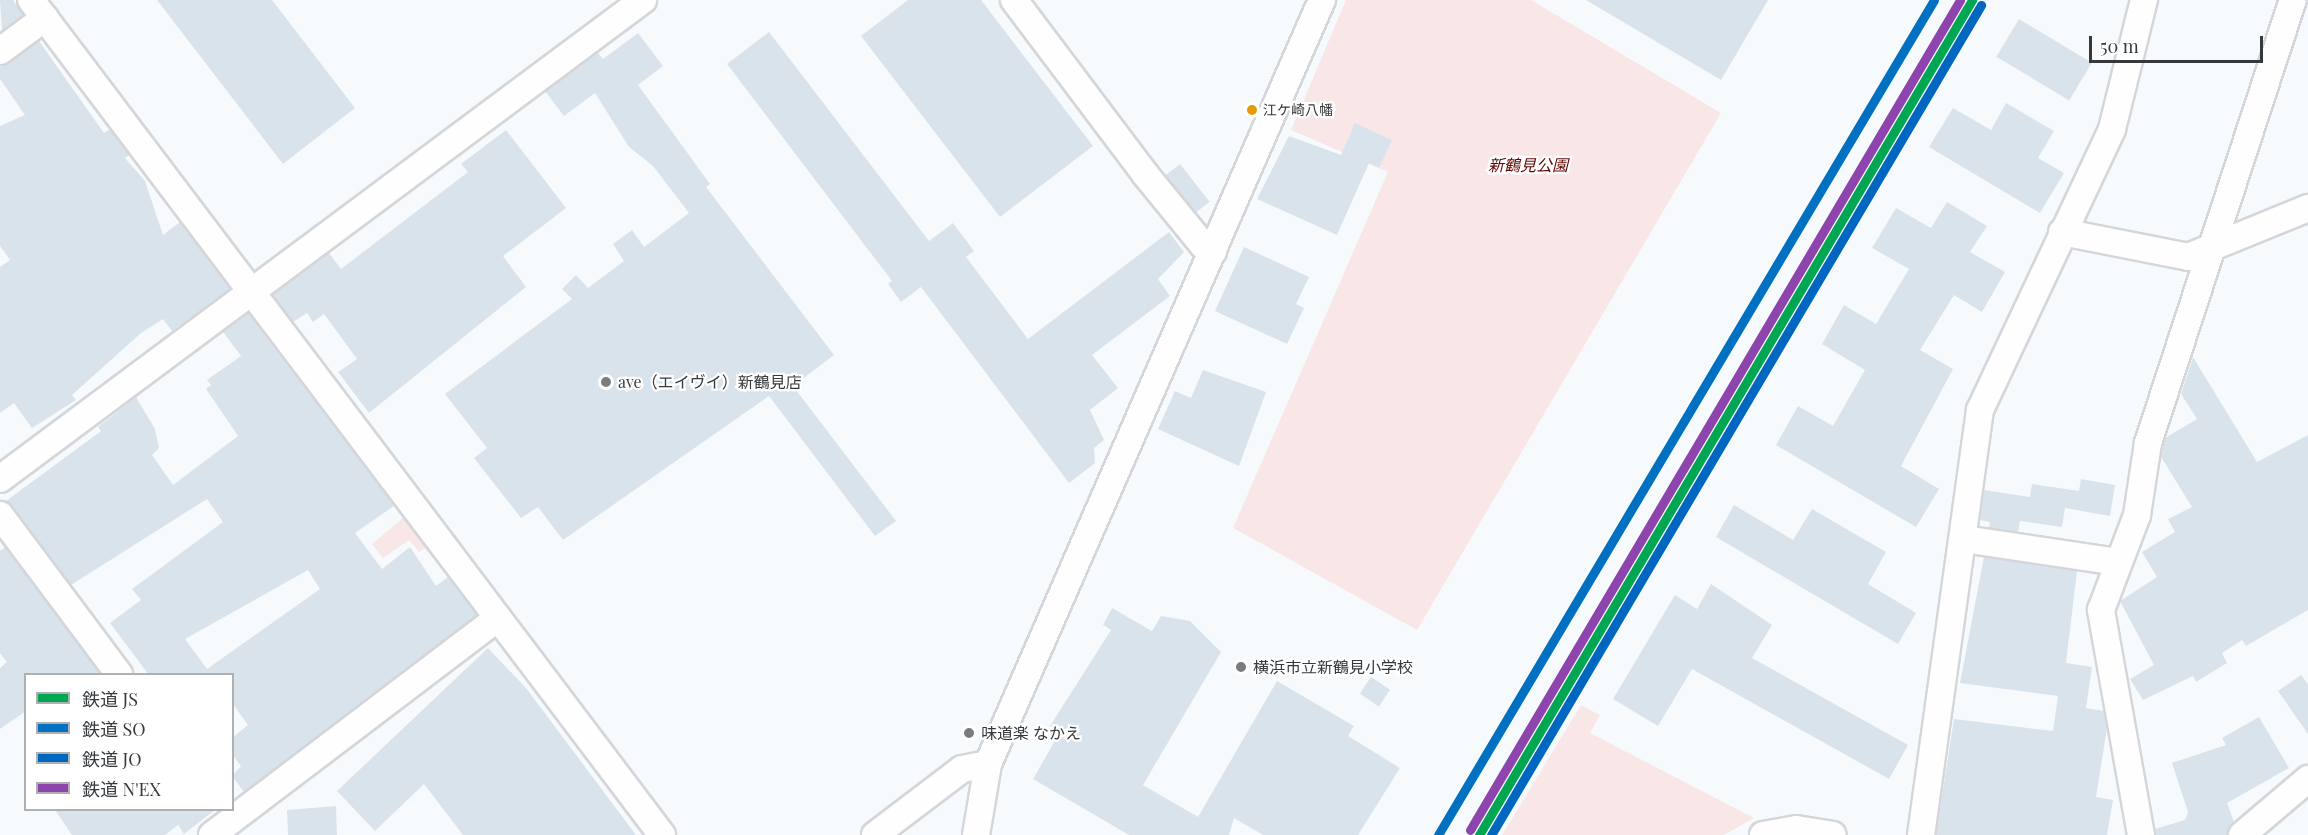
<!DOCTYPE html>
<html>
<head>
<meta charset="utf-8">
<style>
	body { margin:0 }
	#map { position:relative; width:2308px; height:835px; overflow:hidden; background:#f7fafd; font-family:"Playfair Display","Noto Sans JP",serif }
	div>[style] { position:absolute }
	.green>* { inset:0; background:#f8e7e6 }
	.building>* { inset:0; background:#d9e3ec; transform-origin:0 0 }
	.roads { filter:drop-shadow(2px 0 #d4d6d9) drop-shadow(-2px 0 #d4d6d9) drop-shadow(0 2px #d4d6d9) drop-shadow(0 -2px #d4d6d9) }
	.minor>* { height:26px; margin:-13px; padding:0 13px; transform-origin:13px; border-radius:13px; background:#fefeff }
	.rail-1>* { height:9px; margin:-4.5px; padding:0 4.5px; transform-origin:4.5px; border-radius:4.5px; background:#00a651 }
	.rail-2>* { height:9px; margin:-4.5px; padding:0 4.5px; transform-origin:4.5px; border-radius:4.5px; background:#0071c1 }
	.rail-3>* { height:9px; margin:-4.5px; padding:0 4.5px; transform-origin:4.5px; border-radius:4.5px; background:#0067c0 }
	.rail-4>* { height:9px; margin:-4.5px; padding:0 4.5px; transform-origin:4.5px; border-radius:4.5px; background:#8e44ad }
	.dots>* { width:16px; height:16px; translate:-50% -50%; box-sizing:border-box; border:3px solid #fff; border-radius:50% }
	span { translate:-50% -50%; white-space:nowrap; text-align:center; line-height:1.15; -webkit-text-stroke:4.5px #fff; paint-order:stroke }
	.bus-label { font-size:14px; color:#36393c }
	.left { translate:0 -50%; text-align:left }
	.park-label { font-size:16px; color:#610604; font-style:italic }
	.poi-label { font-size:16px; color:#36393c }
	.legend { position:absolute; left:24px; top:673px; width:210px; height:138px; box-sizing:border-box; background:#fff; border:2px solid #afb0b1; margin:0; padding:8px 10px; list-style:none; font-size:18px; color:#36393c }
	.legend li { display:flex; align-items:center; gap:12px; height:30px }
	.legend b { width:30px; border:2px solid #afb0b1 }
	.scale { position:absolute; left:2089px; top:36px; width:174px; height:27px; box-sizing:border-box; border:3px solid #36393c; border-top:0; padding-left:8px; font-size:18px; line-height:21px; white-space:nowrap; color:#36393c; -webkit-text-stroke:4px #fff; paint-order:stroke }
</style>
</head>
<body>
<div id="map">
	<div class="green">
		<div style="clip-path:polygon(1346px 0,1531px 0,1721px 113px,1417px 630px,1233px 528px,1388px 172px,1291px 130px)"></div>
		<div style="clip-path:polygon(404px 517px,428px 547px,419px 552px,409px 540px,383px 558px,372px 544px)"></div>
		<div style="clip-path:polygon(1581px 705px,1600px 715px,1590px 733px,1754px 818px,1724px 835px,1502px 835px)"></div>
	</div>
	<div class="building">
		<div style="clip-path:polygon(0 0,13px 0,24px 15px,2px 31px)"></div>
		<div style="clip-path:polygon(157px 0,272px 0,355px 108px,283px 164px)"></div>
		<div style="clip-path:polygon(908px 0,981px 0,1093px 146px,1000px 217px,861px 36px)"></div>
		<div style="clip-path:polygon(1586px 0,1768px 0,1721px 80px)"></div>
		<div style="left:2019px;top:19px;width:85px;height:44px;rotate:31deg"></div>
		<div style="clip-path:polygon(769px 32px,929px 241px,953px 223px,974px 251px,966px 257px,1028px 339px,1169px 232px,1184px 252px,1158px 279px,1170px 296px,1092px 355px,1118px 388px,1090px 410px,1104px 440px,1094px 448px,1095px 463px,1069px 483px,921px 287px,901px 302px,888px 284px,892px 281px,727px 64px)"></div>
		<div style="clip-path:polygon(638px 33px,663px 66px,638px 85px,710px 184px,706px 187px,834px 355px,793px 386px,896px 521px,875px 536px,769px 396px,563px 540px,538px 507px,521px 518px,474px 458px,487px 448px,445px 394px,572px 299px,562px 289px,576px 275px,588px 288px,624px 261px,613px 244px,632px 230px,644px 247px,689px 213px,653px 166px,629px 147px,595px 93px,564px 116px,545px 91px,598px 53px,603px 59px)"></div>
		<div style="clip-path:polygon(39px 41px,104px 133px,110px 129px,129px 155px,125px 158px,145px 181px,163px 235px,180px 222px,230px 289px,172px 331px,163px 319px,141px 333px,72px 395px,76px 400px,32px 428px,14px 403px,0 413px,0 267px,10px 260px,0 246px,0 126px,25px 115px,0 79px,0 67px)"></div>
		<div style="clip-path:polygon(2006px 103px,2054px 131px,2038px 158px,2064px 173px,2040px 213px,1929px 147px,1953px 108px,1991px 130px)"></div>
		<div style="clip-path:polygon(1355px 123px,1392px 140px,1379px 168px,1369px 163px,1337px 235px,1257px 199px,1289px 136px,1341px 155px)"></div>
		<div style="clip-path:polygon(506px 130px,566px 208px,503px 256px,526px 287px,369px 413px,338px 372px,357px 359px,324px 314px,313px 322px,307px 313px,293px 322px,273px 295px,329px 253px,341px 269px,468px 172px,461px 164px)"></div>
		<div style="left:1180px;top:164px;width:48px;height:19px;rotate:52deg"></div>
		<div style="clip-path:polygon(1947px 202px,1987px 226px,1970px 252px,2005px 272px,1982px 312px,1954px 295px,1920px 350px,1953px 369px,1901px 466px,1939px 489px,1916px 527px,1776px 445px,1798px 406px,1833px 426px,1865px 370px,1822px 344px,1844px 305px,1876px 324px,1909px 269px,1872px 248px,1896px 208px,1931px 228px)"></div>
		<div style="clip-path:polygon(1244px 247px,1309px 277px,1296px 304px,1304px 308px,1287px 344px,1215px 311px)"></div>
		<div style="clip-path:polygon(evenodd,248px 313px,394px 506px,355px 533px,382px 569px,410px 547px,436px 586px,448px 577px,477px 615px,244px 792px,232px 776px,241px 766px,232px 754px,232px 738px,248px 725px,232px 703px,232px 675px,149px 675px,110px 623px,141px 600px,132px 589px,223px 522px,207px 499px,71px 585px,6px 501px,101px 431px,98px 427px,136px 397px,155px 429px,159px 448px,152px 455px,173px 485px,238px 436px,206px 389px,211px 385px,207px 380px,241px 356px,223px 332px,248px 313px,308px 570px,320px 589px,207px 669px,185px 639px,308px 570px)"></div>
		<div style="clip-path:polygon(2193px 357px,2257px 462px,2308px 435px,2308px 610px,2246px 646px,2242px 640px,2222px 653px,2227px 663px,2196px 682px,2193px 676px,2143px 700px,2130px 679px,2154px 665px,2120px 601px,2157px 577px,2142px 552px,2175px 532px,2168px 519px,2192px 507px,2161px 457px,2165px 438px,2197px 419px,2181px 394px)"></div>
		<div style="clip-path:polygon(1203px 370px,1266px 392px,1239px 466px,1158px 429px,1175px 391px,1191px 398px)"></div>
		<div style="clip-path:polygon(2081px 479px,2115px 485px,2110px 516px,2065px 508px,2062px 527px,2020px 521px,2018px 532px,1989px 528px,1990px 522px,1980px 520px,1984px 490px,2030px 497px,2032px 484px,2079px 491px)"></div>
		<div style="clip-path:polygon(1734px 505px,1793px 540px,1812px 509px,1886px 552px,1868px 584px,1916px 613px,1898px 644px,1716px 537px)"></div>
		<div style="clip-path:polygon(5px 547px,101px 675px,26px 675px,26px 711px,0 729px,0 668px,7px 662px,0 653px,0 551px)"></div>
		<div style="clip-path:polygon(1984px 557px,2077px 571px,2066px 663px,2092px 667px,2086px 708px,2104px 711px,2107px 728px,2096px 797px,2113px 800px,2107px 835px,1936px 835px,1954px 719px,2053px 731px,2058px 696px,1960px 683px)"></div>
		<div style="clip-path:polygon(1711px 584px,1772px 625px,1752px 658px,1908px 745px,1889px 779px,1692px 669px,1658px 726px,1613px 699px,1675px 595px,1697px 609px)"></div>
		<div style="clip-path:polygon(1112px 608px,1152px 631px,1161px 616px,1190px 621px,1221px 652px,1143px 785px,1198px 817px,1277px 681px,1354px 726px,1348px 736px,1400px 768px,1358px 835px,1263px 835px,1234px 818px,1229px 835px,1129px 835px,1033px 779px,1060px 732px,1050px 726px,1111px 630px,1103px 625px)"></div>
		<div style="clip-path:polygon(488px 648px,526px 688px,636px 835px,463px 835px,424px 784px,375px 831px,337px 791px)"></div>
		<div style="clip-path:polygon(2301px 675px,2308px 684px,2308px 734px,2278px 691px)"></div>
		<div style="left:1371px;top:677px;width:23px;height:20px;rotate:34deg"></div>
		<div style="clip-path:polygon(2259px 717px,2289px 768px,2227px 803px,2234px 822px,2227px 835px,2156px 835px,2155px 829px,2185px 820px,2188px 812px,2172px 763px,2226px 745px,2222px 738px)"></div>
		<div style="clip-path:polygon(336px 806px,337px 835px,288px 835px,287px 810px)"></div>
		<div style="clip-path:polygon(55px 810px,215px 810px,184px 834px,178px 825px,165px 835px,72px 835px)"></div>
	</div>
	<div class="roads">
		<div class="minor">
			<div style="left:31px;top:0;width:1047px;rotate:52.92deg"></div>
			<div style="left:1014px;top:0;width:218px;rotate:53deg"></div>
			<div style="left:1145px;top:174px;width:92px;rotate:50.8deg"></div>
			<div style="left:1203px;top:245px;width:12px;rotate:31deg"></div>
			<div style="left:0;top:51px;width:56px;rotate:-36.3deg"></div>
			<div style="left:2062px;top:232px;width:128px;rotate:11.2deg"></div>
			<div style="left:2188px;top:257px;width:130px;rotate:-22.2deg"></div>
			<div style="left:0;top:479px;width:802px;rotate:-36.68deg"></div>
			<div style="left:0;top:515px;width:199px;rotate:53.2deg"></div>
			<div style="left:1964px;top:539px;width:155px;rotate:8.5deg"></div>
			<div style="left:212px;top:835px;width:359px;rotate:-37.2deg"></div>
			<div style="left:875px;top:835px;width:109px;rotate:-37.2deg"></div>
			<div style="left:962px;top:769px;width:26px;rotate:-11deg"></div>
			<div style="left:976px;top:835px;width:72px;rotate:-80.4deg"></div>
			<div style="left:988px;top:764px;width:834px;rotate:-66.39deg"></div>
			<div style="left:1763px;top:835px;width:34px;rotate:-10deg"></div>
			<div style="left:1796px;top:829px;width:37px;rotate:9deg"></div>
			<div style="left:1921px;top:835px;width:429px;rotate:-82.1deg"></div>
			<div style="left:1980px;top:410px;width:310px;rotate:-64.8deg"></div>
			<div style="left:2112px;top:129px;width:133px;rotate:-76.1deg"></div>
			<div style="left:2141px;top:835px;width:229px;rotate:-100.1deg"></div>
			<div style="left:2101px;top:610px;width:102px;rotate:-69.2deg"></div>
			<div style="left:2137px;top:515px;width:73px;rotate:-81.3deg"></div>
			<div style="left:2148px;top:443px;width:466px;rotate:-71.9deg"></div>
			<div style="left:2242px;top:835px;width:87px;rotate:-40.3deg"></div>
		</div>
	</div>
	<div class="rail-1">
		<div style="left:1479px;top:835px;width:970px;rotate:-59.44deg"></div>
	</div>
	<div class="rail-2">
		<div style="left:1438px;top:835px;width:971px;rotate:-59.29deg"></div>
	</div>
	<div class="rail-3">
		<div style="left:1491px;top:835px;width:964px;rotate:-59.44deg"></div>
	</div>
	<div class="rail-4">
		<div style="left:1470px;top:830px;width:964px;rotate:-59.44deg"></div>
	</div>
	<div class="dots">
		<div style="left:1252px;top:110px;background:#e49b06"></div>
		<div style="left:606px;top:382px;background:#7a7d80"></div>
		<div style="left:1241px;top:667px;background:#7a7d80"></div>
		<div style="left:969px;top:733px;background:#7a7d80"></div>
	</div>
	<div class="bus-label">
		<span class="left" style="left:1263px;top:110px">江ケ崎八幡</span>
	</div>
	<div class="park-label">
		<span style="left:1528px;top:165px">新鶴見公園</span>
	</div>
	<div class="poi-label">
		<span class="left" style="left:618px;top:382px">ave（エイヴイ）新鶴見店</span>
		<span class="left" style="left:1253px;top:667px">横浜市立新鶴見小学校</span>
		<span class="left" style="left:981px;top:733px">味道楽 なかえ</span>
	</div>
	<ul class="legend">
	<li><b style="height:8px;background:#00a651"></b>鉄道 JS</li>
	<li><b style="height:8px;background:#0071c1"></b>鉄道 SO</li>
	<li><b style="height:8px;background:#0067c0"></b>鉄道 JO</li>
	<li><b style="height:8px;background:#8e44ad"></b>鉄道 N'EX</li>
	</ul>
	<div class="scale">50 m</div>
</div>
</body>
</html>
